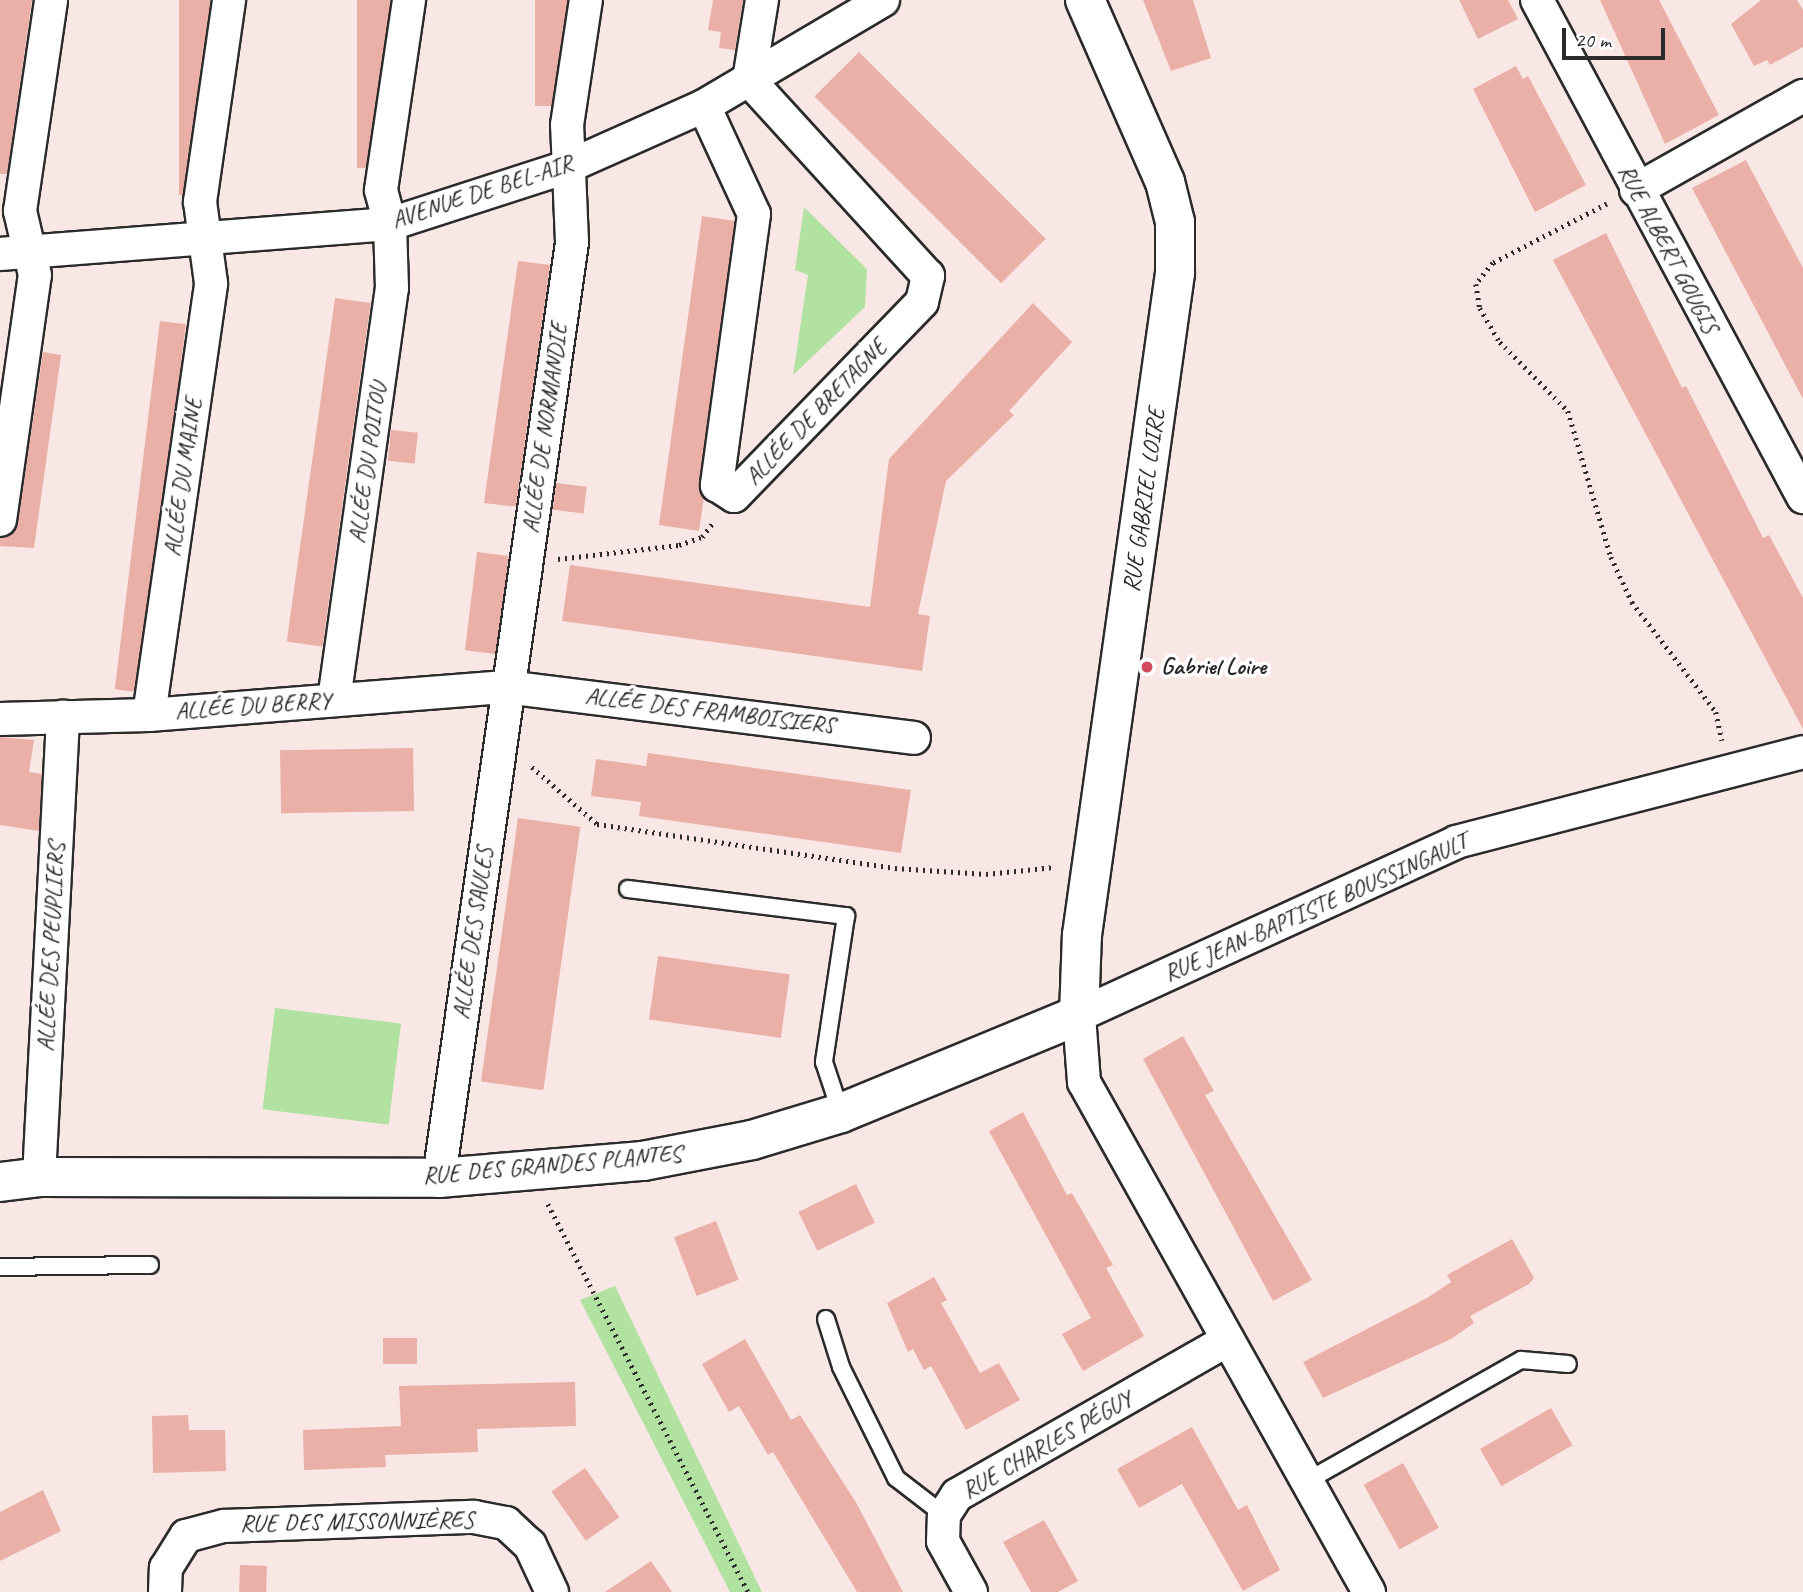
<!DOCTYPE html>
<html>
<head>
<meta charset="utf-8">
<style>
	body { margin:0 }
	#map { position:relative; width:1803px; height:1592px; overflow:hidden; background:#f9e7e5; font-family:Caveat,sans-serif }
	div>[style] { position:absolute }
	.green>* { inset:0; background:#b2e2a2; transform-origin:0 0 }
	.building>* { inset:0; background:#eab0a8; transform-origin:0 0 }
	.path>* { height:4.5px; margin-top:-2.25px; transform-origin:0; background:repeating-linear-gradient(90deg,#2b2b2b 0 2px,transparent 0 7px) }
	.roads { filter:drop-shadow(2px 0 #2b2b2b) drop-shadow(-2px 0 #2b2b2b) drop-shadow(0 2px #2b2b2b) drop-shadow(0 -2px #2b2b2b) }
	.lane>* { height:16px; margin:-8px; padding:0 8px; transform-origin:8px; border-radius:8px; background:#fff }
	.street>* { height:32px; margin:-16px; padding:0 16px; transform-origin:16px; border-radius:16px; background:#fff }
	.secondary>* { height:38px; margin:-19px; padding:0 19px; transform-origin:19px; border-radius:19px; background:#fff }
	.dots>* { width:19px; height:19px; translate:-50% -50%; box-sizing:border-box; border:4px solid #fff; border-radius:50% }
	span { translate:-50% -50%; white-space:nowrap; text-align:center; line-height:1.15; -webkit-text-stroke:7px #fff; paint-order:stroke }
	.street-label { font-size:24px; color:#2b2b2b }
	.poi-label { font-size:24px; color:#2b2b2b; font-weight:700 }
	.left { translate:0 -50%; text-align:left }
	.scale { position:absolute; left:1562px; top:28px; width:103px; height:32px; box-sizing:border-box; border:4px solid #2b2b2b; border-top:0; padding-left:9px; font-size:21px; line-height:24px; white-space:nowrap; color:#2b2b2b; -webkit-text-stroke:5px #fff; paint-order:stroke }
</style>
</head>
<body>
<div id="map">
	<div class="green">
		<div style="clip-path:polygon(804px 207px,867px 269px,865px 307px,793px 375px,808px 275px,795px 270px)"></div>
		<div style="left:275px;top:1008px;width:127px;height:102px;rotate:7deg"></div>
		<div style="clip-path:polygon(615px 1286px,762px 1592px,730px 1592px,580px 1300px)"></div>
	</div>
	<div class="building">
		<div style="clip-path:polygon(0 0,32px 0,7px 174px,0 174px)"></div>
		<div style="left:179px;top:0;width:31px;height:195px"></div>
		<div style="left:357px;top:0;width:33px;height:168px"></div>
		<div style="left:535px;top:0;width:32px;height:106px"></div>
		<div style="clip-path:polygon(713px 0,743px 0,735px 50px,719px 48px,721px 32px,708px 30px)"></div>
		<div style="clip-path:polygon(1143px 0,1193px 0,1211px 58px,1171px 71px)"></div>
		<div style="clip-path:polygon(1459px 0,1508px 0,1518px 19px,1478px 39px)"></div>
		<div style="clip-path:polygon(1600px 0,1659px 0,1719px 115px,1665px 144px)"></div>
		<div style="clip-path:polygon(1761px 0,1797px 0,1803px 10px,1803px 47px,1770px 65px,1767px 60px,1754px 66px,1731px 24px)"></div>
		<div style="left:859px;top:52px;width:264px;height:63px;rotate:45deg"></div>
		<div style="clip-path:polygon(1516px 66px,1523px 79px,1528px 76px,1586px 185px,1535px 212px,1473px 89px)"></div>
		<div style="clip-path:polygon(1746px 160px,1803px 268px,1803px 399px,1692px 188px)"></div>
		<div style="clip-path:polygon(702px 216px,735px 221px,699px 483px,704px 497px,699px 531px,659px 525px)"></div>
		<div style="clip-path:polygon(1606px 233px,1682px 388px,1686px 386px,1763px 538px,1769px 535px,1803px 598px,1803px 729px,1553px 260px)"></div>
		<div style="clip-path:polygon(518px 261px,550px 265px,516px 506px,510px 506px,484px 503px)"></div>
		<div style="left:335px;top:298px;width:36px;height:347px;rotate:8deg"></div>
		<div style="clip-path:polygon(1033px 303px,1072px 342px,1009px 411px,1014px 415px,946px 481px,918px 614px,930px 616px,922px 671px,562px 621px,570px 565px,870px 607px,889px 459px)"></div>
		<div style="left:160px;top:321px;width:26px;height:371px;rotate:7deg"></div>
		<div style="clip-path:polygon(43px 352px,61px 355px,34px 548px,0 546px,0 538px,14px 532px,18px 523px)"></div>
		<div style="left:391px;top:430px;width:27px;height:31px;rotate:6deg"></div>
		<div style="left:556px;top:483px;width:31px;height:27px;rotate:7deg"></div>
		<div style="left:477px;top:552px;width:32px;height:99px;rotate:7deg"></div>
		<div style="clip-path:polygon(0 737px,34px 740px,29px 772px,42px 774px,39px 831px,0 825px)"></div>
		<div style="left:413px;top:748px;width:63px;height:133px;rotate:89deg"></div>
		<div style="clip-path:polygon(648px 753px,911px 790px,901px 853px,639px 816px,641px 802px,591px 796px,596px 759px,646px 766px)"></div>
		<div style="left:518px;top:818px;width:63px;height:266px;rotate:8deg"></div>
		<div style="left:658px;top:956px;width:133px;height:64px;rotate:8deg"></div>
		<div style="clip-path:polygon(1183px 1036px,1214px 1091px,1205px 1095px,1312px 1280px,1273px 1301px,1143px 1059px)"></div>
		<div style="clip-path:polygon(1023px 1112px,1067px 1195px,1072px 1193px,1113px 1265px,1106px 1268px,1144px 1336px,1083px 1371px,1062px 1334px,1091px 1318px,989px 1131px)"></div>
		<div style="left:856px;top:1184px;width:43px;height:64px;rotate:64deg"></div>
		<div style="left:716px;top:1221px;width:63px;height:45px;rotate:69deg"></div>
		<div style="clip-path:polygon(1512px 1239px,1534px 1278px,1529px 1284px,1470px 1316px,1474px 1323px,1451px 1339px,1323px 1398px,1303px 1362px,1427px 1298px,1451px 1282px,1447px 1275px)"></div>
		<div style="clip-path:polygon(934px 1277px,947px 1300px,941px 1303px,980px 1373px,999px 1363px,1020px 1400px,966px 1430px,931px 1366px,924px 1370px,913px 1349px,908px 1352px,887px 1303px)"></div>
		<div style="left:417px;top:1338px;width:26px;height:34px;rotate:90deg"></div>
		<div style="clip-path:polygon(745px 1339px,791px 1420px,800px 1415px,857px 1504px,903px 1592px,857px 1592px,773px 1452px,768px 1455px,739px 1406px,729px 1412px,702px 1364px)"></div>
		<div style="clip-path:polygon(575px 1382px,576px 1426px,477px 1429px,478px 1452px,385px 1455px,386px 1467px,304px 1470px,303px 1430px,401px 1426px,399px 1386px)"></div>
		<div style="left:1551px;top:1408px;width:43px;height:82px;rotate:60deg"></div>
		<div style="clip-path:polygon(188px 1415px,189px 1430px,225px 1430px,226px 1471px,153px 1473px,152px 1416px)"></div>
		<div style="clip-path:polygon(1192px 1427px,1238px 1510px,1247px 1505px,1280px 1570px,1243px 1591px,1182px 1484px,1139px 1508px,1117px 1469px)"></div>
		<div style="left:1403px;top:1463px;width:74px;height:45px;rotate:61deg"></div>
		<div style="left:585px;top:1468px;width:60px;height:41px;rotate:55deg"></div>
		<div style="clip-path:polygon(43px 1490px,61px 1531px,0 1561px,0 1512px)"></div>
		<div style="clip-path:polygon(1044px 1520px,1078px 1581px,1058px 1592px,1031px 1592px,1003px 1542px)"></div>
		<div style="clip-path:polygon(651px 1561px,672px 1592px,605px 1592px)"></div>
		<div style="left:240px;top:1565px;width:27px;height:27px;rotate:2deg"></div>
	</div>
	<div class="path">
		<div style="left:1607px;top:204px;width:128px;rotate:152.6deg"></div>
		<div style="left:1493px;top:263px;width:27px;rotate:129deg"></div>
		<div style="left:1476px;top:284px;width:24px;rotate:81deg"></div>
		<div style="left:1480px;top:308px;width:39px;rotate:60deg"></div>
		<div style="left:1500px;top:342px;width:97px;rotate:45.4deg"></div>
		<div style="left:1568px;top:411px;width:152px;rotate:73.6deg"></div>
		<div style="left:1611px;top:557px;width:50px;rotate:65deg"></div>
		<div style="left:1632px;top:602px;width:138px;rotate:52.6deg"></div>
		<div style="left:1716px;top:712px;width:29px;rotate:78deg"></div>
		<div style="left:558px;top:559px;width:122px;rotate:-6.6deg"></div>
		<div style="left:679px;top:545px;width:24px;rotate:-19deg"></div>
		<div style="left:702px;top:537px;width:20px;rotate:-53deg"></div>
		<div style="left:532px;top:767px;width:86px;rotate:41.2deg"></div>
		<div style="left:597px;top:824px;width:301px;rotate:8.4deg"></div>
		<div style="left:895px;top:868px;width:91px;rotate:3.8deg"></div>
		<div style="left:986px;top:874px;width:68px;rotate:-5.9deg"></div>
		<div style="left:548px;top:1204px;width:437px;rotate:62.7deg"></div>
	</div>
	<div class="roads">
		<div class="lane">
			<div style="left:628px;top:889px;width:220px;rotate:7.1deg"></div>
			<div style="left:846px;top:916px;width:148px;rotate:98.6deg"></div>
			<div style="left:824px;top:1062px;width:54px;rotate:71.6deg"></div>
			<div style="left:0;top:1267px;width:150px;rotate:-0.8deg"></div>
			<div style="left:826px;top:1319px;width:50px;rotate:72.6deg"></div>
			<div style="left:841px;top:1367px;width:124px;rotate:63.6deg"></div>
			<div style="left:896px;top:1478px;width:61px;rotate:37.6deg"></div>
			<div style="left:1307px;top:1481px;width:246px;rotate:-29.5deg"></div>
			<div style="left:1521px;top:1360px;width:47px;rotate:4.9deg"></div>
		</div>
		<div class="street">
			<div style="left:1537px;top:0;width:564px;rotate:61.84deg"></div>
			<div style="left:704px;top:106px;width:119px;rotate:65.2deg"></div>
			<div style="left:754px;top:214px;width:274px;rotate:97.8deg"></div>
			<div style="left:717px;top:485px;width:20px;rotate:33deg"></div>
			<div style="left:734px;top:496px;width:270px;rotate:-45.9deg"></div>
			<div style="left:922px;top:302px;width:27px;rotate:-77deg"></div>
			<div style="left:928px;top:276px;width:265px;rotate:-132.4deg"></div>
			<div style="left:749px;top:80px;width:81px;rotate:-80.8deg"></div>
			<div style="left:1636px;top:190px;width:192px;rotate:-29.4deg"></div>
			<div style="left:0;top:254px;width:391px;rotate:-4.4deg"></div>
			<div style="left:390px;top:224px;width:186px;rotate:-17.9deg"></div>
			<div style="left:567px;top:167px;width:150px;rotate:-24deg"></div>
			<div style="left:704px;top:106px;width:208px;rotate:-30.6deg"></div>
			<div style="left:0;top:520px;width:247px;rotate:-81.9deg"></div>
			<div style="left:35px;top:275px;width:66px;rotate:-103.2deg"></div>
			<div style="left:20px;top:211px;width:213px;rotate:-81.6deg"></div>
			<div style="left:334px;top:700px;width:416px;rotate:-82deg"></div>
			<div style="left:392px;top:288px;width:64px;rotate:-91.8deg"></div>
			<div style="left:390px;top:224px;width:35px;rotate:-105deg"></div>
			<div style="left:381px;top:190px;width:192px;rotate:-81.6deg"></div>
			<div style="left:149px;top:715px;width:436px;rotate:-81.8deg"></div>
			<div style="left:211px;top:283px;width:82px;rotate:-97.7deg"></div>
			<div style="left:200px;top:202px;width:204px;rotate:-81.8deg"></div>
			<div style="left:0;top:719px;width:149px;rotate:-1.5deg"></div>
			<div style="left:149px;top:715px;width:358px;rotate:-4.5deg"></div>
			<div style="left:506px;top:687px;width:411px;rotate:7.1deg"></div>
			<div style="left:39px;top:1177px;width:461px;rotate:-87deg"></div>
			<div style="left:439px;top:1178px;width:945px;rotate:-81.91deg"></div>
			<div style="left:572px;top:242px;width:117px;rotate:-92.4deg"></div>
			<div style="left:567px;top:125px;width:126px;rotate:-81.4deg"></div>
			<div style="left:165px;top:1592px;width:24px;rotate:-88deg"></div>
			<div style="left:166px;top:1568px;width:38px;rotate:-58deg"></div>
			<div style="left:186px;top:1536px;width:39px;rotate:-15deg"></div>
			<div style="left:224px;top:1526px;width:250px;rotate:-2.1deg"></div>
			<div style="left:474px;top:1517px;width:33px;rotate:11deg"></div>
			<div style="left:506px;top:1523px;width:33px;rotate:43deg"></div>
			<div style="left:530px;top:1545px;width:52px;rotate:64.9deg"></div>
			<div style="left:971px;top:1592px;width:58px;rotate:-118.8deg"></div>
			<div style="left:943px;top:1541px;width:26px;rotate:-88deg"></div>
			<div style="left:944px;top:1515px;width:24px;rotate:-57deg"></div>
			<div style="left:957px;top:1495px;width:312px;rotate:-29.8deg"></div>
			<div style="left:1369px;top:1592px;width:584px;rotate:-119.2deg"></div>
			<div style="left:1084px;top:1082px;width:67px;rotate:-94.3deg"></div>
			<div style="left:1079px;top:1015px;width:415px;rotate:-24.6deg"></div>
			<div style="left:1456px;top:842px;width:358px;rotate:-14.5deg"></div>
		</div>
		<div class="secondary">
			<div style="left:0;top:1182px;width:39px;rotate:-7deg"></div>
			<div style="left:39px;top:1177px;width:400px;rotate:0.1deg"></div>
			<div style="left:439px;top:1178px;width:205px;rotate:-4.8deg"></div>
			<div style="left:643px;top:1161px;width:111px;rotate:-10.9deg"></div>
			<div style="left:752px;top:1140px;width:93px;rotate:-16.9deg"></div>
			<div style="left:841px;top:1113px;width:257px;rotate:-22.4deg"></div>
			<div style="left:1079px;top:1015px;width:80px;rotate:-87.9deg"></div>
			<div style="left:1082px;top:935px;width:669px;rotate:-82deg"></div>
			<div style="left:1175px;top:273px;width:51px;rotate:-90deg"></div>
			<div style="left:1175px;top:222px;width:41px;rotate:-104deg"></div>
			<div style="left:1165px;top:182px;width:199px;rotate:-113.7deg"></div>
		</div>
	</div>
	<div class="dots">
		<div style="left:1147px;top:667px;background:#d1495b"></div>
	</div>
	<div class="street-label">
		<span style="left:482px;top:192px;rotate:-18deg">AVENUE DE BEL-AIR</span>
		<span style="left:1668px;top:249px;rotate:62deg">RUE ALBERT GOUGIS</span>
		<span style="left:816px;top:412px;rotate:-46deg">ALLÉE DE BRETAGNE</span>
		<span style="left:545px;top:428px;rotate:-82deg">ALLÉE DE NORMANDIE</span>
		<span style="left:368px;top:463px;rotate:-82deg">ALLÉE DU POITOU</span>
		<span style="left:183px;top:477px;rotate:-82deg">ALLÉE DU MAINE</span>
		<span style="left:1144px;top:500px;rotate:-82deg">RUE GABRIEL LOIRE</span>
		<span style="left:253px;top:706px;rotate:-4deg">ALLÉE DU BERRY</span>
		<span style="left:710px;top:711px;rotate:7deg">ALLÉE DES FRAMBOISIERS</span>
		<span style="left:1316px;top:908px;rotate:-24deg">RUE JEAN-BAPTISTE BOUSSINGAULT</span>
		<span style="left:473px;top:933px;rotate:-82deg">ALLÉE DES SAULES</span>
		<span style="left:51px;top:947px;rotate:-87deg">ALLÉE DES PEUPLIERS</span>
		<span style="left:552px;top:1165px;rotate:-5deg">RUE DES GRANDES PLANTES</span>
		<span style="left:1047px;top:1445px;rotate:-30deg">RUE CHARLES PÉGUY</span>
		<span style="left:357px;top:1522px;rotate:-1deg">RUE DES MISSONNIÈRES</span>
	</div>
	<div class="poi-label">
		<span class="left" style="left:1161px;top:667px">Gabriel Loire</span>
	</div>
	<div class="scale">20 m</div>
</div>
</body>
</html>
